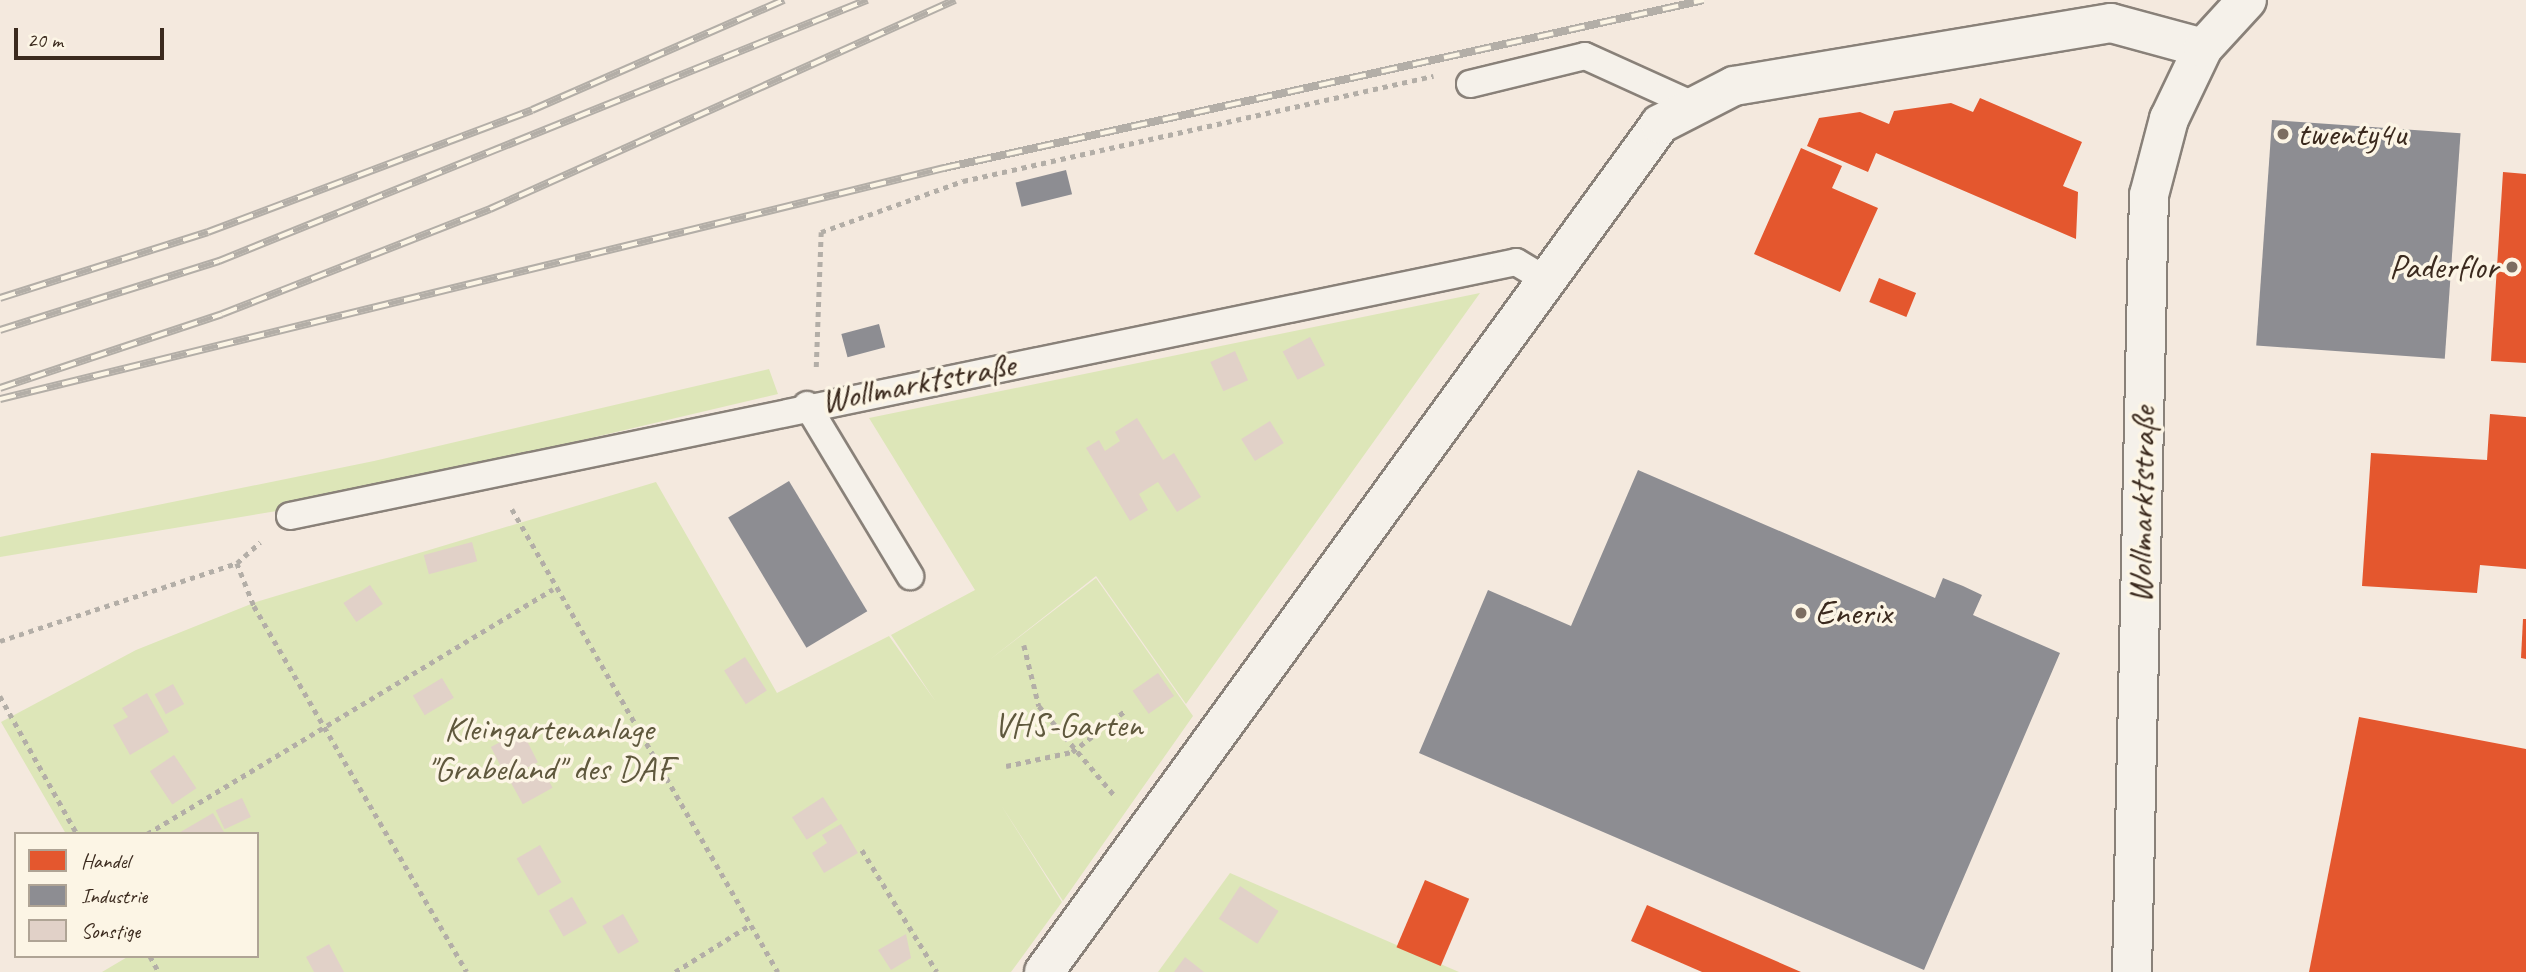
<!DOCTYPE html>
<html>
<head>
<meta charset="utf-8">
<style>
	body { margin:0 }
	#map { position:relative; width:2526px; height:972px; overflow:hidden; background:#f4e9de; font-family:Caveat,sans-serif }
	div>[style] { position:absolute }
	.green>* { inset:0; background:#dde6b8 }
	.shops>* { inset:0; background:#e4572e; transform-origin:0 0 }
	.industry>* { inset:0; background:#8d8d92; transform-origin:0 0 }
	.building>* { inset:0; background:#e1d1c8; transform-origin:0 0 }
	.path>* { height:4.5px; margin-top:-2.25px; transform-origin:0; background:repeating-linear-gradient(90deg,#b3aea7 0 5px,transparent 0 10px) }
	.roads { filter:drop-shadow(2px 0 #898179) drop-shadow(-2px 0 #898179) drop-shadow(0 2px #898179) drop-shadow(0 -2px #898179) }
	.service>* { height:26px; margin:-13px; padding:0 13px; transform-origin:13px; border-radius:13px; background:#f5f1ea }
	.minor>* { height:38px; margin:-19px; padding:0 19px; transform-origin:19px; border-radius:19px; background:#f5f1ea }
	.rail>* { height:8px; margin-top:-4px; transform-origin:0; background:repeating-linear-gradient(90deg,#fcf5e5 0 16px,#b3aea7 0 32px); box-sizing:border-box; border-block:2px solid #b3aea7 }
	.dots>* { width:19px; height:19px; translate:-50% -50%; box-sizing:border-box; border:4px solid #fcf5e5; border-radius:50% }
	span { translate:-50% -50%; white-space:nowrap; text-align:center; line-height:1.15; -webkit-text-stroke:7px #fcf5e5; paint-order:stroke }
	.poi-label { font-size:35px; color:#3b2a1e }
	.left { translate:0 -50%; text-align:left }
	.right { translate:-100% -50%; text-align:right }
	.street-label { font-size:35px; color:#3b2a1e }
	.park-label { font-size:35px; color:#5f583d }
	.legend { position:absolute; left:14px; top:832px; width:245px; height:126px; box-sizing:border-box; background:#fcf5e5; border:2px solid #afa495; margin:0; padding:9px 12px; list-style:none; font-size:21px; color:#3b2a1e }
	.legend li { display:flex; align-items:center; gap:14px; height:35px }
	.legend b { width:35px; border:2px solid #afa495 }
	.scale { position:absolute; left:14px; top:28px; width:150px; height:32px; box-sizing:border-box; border:4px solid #3b2a1e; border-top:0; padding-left:9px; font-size:21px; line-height:24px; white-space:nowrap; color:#3b2a1e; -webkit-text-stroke:5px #fcf5e5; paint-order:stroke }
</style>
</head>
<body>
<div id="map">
	<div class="green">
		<div style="clip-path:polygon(1480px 293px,1186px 704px,1096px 576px,988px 661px,1096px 578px,1193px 716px,1063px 901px,1001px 805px,1062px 902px,1011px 972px,102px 972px,129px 956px,257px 956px,257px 834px,66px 834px,1px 722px,136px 650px,256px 602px,656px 482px,777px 693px,889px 636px,936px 702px,891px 635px,975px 590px,869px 418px)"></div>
		<div style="clip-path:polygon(769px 369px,778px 394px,289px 509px,0 557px,0 537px,374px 461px)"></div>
		<div style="clip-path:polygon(1230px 873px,1459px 972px,1158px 972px)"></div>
	</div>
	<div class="shops">
		<div style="clip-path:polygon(1980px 98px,2082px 142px,2063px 186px,2078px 192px,2076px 239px,1876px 153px,1868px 172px,1807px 146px,1819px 118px,1860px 112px,1889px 124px,1894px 111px,1951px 103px,1973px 112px)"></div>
		<div style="clip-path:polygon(1801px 148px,1842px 166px,1832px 188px,1878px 208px,1840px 292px,1754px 254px)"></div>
		<div style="clip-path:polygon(2503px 172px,2526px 174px,2526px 363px,2491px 361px)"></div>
		<div style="left:1879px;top:278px;width:40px;height:26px;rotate:22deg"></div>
		<div style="clip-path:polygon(2490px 414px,2526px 417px,2526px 569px,2480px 565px,2477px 593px,2362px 586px,2371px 453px,2487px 460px)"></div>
		<div style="clip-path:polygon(2523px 619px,2526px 619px,2526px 659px,2521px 658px)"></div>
		<div style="clip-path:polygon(2359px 717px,2526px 749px,2526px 972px,2309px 972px)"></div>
		<div style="left:1425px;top:880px;width:48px;height:73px;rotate:23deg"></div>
		<div style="clip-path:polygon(1647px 905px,1801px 972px,1702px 972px,1631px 941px)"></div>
	</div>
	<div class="industry">
		<div style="left:2272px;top:120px;width:189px;height:226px;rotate:4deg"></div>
		<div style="left:1066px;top:170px;width:25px;height:52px;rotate:76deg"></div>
		<div style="left:879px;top:324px;width:24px;height:39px;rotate:75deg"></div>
		<div style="clip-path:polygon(1638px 470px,1935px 598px,1943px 578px,1963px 586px,1982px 595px,1973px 615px,2060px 653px,1924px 970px,1419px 753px,1488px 590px,1571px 626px)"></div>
		<div style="left:789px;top:481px;width:152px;height:71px;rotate:59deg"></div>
	</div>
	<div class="building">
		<div style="left:1310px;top:337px;width:32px;height:31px;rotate:62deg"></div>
		<div style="left:1235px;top:351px;width:32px;height:27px;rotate:66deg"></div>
		<div style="clip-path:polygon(1137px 418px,1163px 460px,1174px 453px,1201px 497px,1177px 512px,1158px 482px,1139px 494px,1148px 510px,1130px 521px,1086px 448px,1099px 440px,1105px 451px,1120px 441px,1115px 432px)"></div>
		<div style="left:1270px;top:421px;width:26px;height:34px;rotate:58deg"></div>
		<div style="left:472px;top:542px;width:20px;height:50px;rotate:75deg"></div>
		<div style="left:370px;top:585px;width:23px;height:32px;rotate:56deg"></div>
		<div style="left:745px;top:657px;width:40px;height:25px;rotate:57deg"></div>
		<div style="left:1158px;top:673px;width:28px;height:31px;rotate:55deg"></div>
		<div style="left:442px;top:678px;width:23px;height:34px;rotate:59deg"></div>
		<div style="left:173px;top:684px;width:23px;height:21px;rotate:61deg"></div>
		<div style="clip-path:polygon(147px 693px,169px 732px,130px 755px,113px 725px,128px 717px,122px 708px)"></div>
		<div style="left:522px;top:731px;width:35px;height:35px;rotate:63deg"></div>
		<div style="left:174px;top:755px;width:40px;height:29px;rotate:56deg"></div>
		<div style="left:540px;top:765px;width:26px;height:34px;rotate:61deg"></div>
		<div style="left:823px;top:797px;width:27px;height:37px;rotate:57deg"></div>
		<div style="left:242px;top:798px;width:21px;height:29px;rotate:65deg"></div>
		<div style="clip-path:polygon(213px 813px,225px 834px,177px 834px)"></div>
		<div style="clip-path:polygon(841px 824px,858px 853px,824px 873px,812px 853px,827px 843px,822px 835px)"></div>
		<div style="left:540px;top:845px;width:43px;height:27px;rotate:60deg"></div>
		<div style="left:1240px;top:886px;width:46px;height:39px;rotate:33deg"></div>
		<div style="left:572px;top:897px;width:30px;height:27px;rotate:60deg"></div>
		<div style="left:623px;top:914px;width:32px;height:24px;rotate:60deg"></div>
		<div style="clip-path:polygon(906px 934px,911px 958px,891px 970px,878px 950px)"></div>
		<div style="clip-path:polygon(329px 944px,344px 972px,314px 972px,306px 957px)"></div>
		<div style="clip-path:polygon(1185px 957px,1204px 972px,1174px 972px)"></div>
	</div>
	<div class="path">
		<div style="left:816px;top:367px;width:135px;rotate:-87.9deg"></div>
		<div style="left:821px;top:232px;width:151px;rotate:-19.8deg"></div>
		<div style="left:963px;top:181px;width:482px;rotate:-12.6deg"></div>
		<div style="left:512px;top:509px;width:534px;rotate:60.12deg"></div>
		<div style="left:237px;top:563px;width:46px;rotate:68.4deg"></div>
		<div style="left:254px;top:606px;width:423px;rotate:59.8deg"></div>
		<div style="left:0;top:641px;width:250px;rotate:-18.2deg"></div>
		<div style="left:237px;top:563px;width:31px;rotate:-42deg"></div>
		<div style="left:1024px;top:645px;width:63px;rotate:76.2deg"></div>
		<div style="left:1039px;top:706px;width:119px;rotate:49.8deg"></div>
		<div style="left:0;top:696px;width:158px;rotate:60.8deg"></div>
		<div style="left:1006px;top:766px;width:67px;rotate:-12deg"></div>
		<div style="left:1072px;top:752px;width:68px;rotate:-37.9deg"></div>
		<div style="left:147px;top:834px;width:474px;rotate:-31.1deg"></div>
		<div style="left:862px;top:850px;width:143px;rotate:58.4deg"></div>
		<div style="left:150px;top:956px;width:18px;rotate:61deg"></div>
		<div style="left:675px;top:972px;width:89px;rotate:-32.1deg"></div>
	</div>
	<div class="roads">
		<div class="service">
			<div style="left:1470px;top:84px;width:118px;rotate:-13.7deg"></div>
			<div style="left:1585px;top:56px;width:116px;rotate:24.4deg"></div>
			<div style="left:807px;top:405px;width:200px;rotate:58.9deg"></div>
			<div style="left:290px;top:516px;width:1252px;rotate:-11.7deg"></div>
			<div style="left:1516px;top:262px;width:31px;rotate:31deg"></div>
		</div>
		<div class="minor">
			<div style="left:1044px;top:972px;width:1048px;rotate:-54deg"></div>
			<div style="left:1660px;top:124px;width:83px;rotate:-27.2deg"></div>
			<div style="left:1734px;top:86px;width:382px;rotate:-9.5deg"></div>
			<div style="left:2111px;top:23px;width:95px;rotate:15.2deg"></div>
			<div style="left:2132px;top:972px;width:777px;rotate:-88.75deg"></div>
			<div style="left:2149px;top:195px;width:79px;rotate:-75.3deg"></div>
			<div style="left:2169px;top:119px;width:79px;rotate:-64.4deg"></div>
			<div style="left:2203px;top:48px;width:65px;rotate:-47.5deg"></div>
		</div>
	</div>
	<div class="rail">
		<div style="left:0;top:298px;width:218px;rotate:-17.6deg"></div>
		<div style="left:208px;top:232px;width:346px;rotate:-20.6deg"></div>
		<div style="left:532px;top:110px;width:275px;rotate:-23.6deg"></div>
		<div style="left:0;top:330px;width:230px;rotate:-17.5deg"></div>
		<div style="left:219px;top:261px;width:699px;rotate:-21.94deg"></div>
		<div style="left:0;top:388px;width:234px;rotate:-18.4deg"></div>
		<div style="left:222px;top:314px;width:288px;rotate:-21.4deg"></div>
		<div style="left:490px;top:209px;width:510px;rotate:-24.2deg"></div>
		<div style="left:0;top:399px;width:972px;rotate:-13.75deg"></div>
		<div style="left:944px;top:168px;width:778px;rotate:-12.46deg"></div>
	</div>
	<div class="dots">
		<div style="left:2283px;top:134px;background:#7c6d61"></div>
		<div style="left:2512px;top:267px;background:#7c6d61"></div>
		<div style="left:1801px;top:613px;background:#7c6d61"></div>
	</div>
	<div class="poi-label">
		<span class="left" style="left:2297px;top:134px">twenty4u</span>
		<span class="right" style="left:2498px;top:267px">Paderflor</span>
		<span class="left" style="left:1815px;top:613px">Enerix</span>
	</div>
	<div class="street-label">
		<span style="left:918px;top:383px;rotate:-11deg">Wollmarktstraße</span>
		<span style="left:2142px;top:505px;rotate:-89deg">Wollmarktstraße</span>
	</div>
	<div class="park-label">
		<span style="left:1068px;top:725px">VHS-Garten</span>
		<span style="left:549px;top:749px">Kleingartenanlage<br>"Grabeland" des DAF</span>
	</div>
	<ul class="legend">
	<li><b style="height:19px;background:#e4572e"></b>Handel</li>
	<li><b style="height:19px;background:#8d8d92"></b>Industrie</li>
	<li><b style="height:19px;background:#e1d1c8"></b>Sonstige</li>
	</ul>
	<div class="scale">20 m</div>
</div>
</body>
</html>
